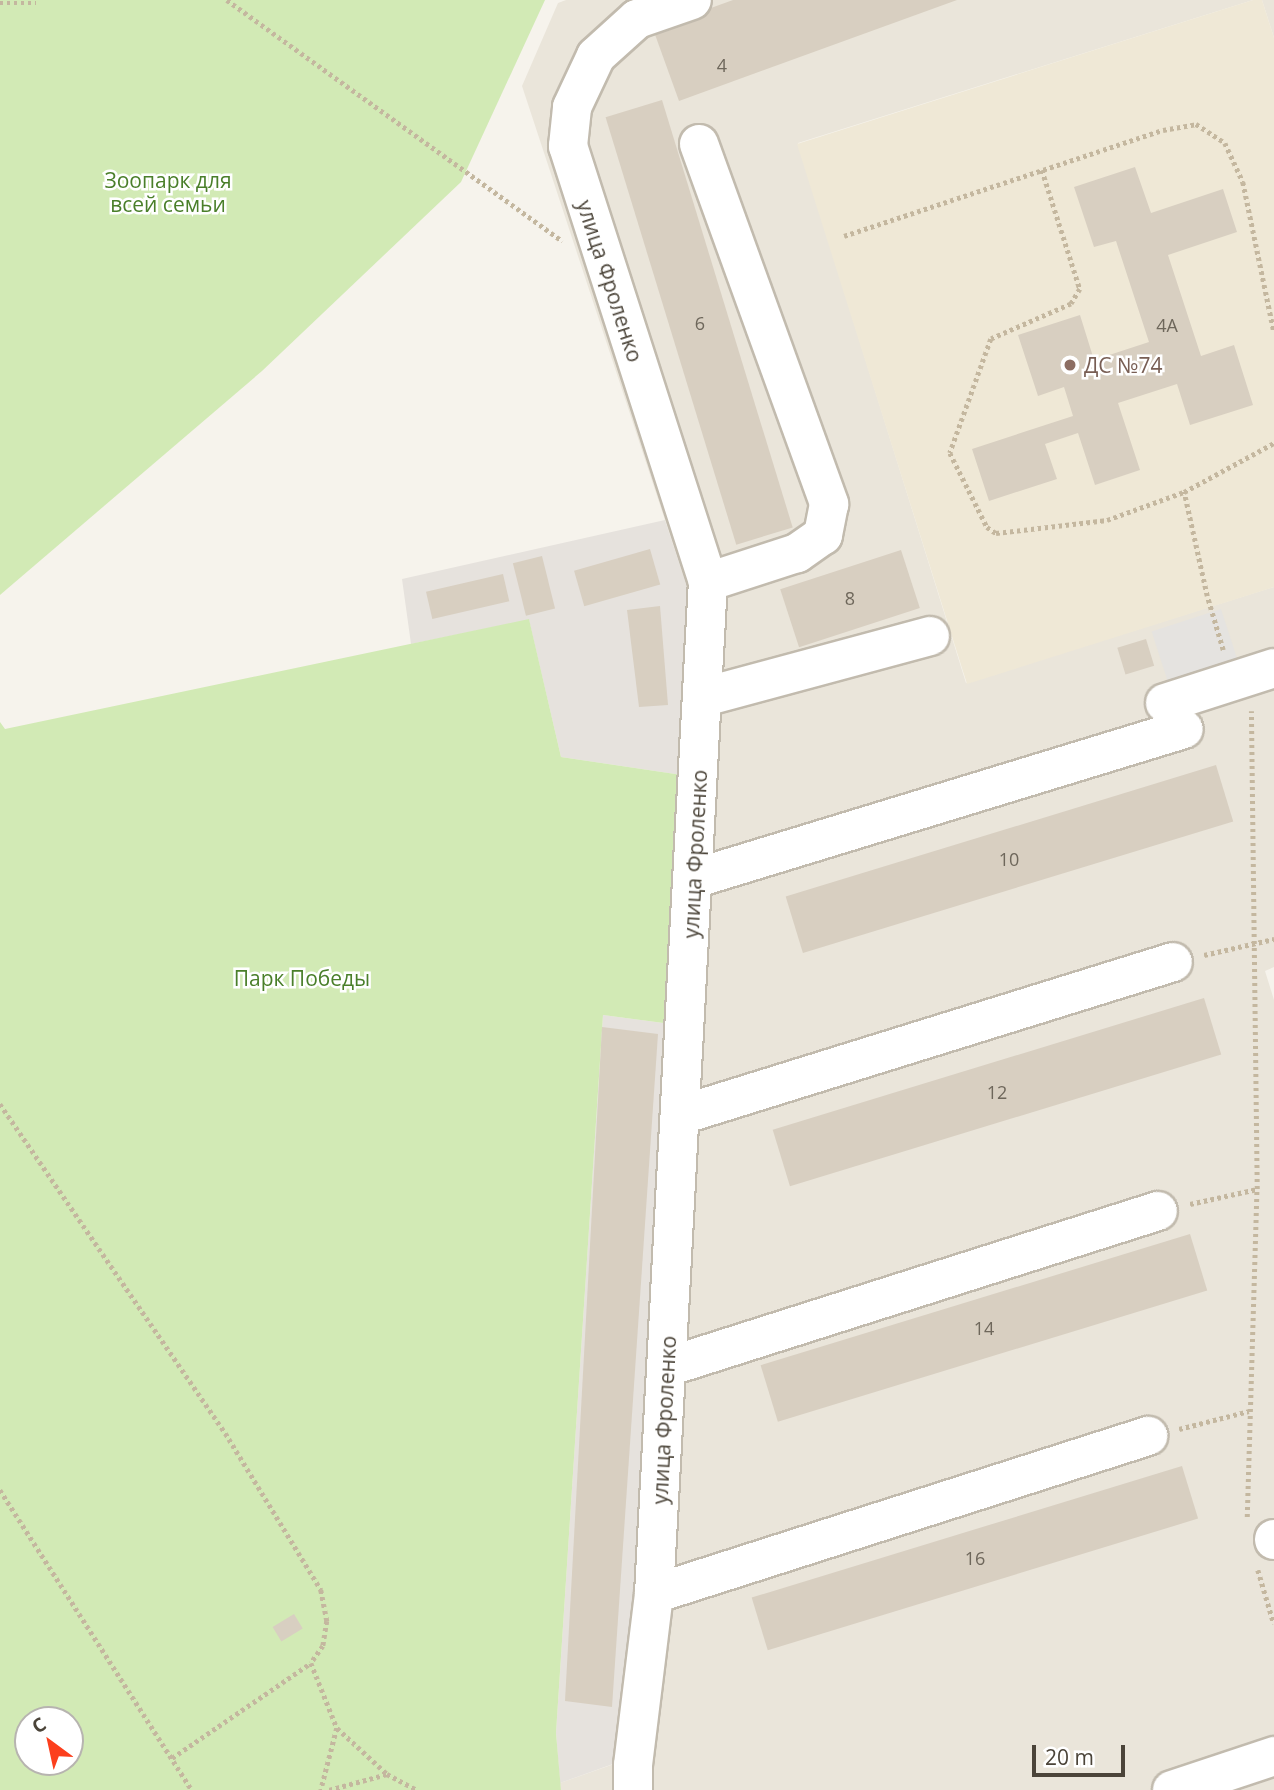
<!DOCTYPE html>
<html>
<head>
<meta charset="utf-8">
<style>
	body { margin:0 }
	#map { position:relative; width:1274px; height:1790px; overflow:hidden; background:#f6f3ec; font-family:"Open Sans",sans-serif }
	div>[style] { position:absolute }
	.residential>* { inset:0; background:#eae5da }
	.industrial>* { inset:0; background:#e6e2dd }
	.education>* { inset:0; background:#efe8d6 }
	.green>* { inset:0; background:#d2eab5 }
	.parking>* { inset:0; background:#e5e3e0; transform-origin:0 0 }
	.building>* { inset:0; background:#d8cfc1; transform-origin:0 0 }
	.path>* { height:4.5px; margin-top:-2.25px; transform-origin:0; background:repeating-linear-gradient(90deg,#c4b79f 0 3.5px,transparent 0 7px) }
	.roads { filter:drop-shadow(2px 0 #c2bbae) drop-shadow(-2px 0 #c2bbae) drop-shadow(0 2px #c2bbae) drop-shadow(0 -2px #c2bbae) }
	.minor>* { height:38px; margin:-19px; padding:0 19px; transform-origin:19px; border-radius:19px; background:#fff }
	.dots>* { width:19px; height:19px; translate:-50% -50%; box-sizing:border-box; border:4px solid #fff; border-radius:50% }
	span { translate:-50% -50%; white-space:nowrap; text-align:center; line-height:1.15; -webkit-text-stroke:5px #fff; paint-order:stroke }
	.number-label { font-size:18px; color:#6e675b }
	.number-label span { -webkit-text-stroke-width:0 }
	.park-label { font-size:21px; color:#4a7f2a }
	.street-label { font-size:21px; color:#4b4439 }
	.education-label { font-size:21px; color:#785e54 }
	.left { translate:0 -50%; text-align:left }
	.north { position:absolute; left:14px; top:1706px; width:70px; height:70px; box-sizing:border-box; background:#fff; border:2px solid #b7b4b0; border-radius:50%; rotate:327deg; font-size:19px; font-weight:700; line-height:28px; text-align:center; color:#4b4439 }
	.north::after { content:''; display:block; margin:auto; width:24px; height:32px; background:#fc3f1d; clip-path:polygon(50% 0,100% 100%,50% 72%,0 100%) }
	.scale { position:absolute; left:1032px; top:1745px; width:93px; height:32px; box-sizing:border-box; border:4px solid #4b4439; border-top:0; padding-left:9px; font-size:21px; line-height:24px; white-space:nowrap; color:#4b4439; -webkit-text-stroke:5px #fff; paint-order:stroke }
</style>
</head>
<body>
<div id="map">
	<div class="residential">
		<div style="clip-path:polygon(566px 0,1253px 0,798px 143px,966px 683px,1274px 587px,1274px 967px,1265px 971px,1274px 1000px,1274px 1790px,561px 1790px,560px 1783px,614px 1764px,645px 1580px,691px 599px,522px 86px,558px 3px)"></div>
		<div style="clip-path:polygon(1262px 0,1274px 0,1274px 38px)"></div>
	</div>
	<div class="industrial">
		<div style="clip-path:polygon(665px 520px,691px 599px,682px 775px,561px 757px,529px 620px,411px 644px,402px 579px)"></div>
		<div style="clip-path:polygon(603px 1015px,671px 1024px,645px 1580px,613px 1764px,560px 1783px,556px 1733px)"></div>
	</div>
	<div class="education">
		<div style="clip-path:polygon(1253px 0,1262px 0,1274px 38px,1274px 587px,967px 684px,797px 144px)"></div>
	</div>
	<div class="green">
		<div style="clip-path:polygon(0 0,545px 0,461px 182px,262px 371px,0 595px)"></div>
		<div style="clip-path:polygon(evenodd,529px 619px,561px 757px,682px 775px,671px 1024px,603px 1015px,556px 1733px,561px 1790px,0 1790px,0 722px,5px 729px,529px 619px,28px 1720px,70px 1720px,70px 1762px,28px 1762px,28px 1720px)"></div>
	</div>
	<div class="parking">
		<div style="left:1221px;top:609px;width:65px;height:73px;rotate:72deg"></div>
	</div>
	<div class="building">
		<div style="clip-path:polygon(733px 0,957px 0,679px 101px,653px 29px)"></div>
		<div style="left:662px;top:100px;width:447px;height:59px;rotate:73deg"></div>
		<div style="clip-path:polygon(1135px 167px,1151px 213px,1223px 189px,1237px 232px,1168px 255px,1201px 356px,1234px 345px,1253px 405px,1190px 425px,1177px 384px,1118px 403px,1140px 470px,1095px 485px,1078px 433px,1045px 444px,1057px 479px,989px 501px,972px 449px,1073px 416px,1064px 387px,1038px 396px,1018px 335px,1080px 315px,1094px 360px,1149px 342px,1116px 241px,1094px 247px,1074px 187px)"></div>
		<div style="left:650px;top:549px;width:37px;height:79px;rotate:74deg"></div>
		<div style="left:901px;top:550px;width:61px;height:127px;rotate:72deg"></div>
		<div style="left:542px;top:556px;width:54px;height:30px;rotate:76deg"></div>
		<div style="left:503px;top:574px;width:28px;height:79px;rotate:77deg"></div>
		<div style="clip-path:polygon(660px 606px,668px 705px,639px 707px,627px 610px)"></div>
		<div style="left:1146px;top:639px;width:28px;height:30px;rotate:73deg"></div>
		<div style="left:1216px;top:765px;width:59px;height:450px;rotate:73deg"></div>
		<div style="left:1204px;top:998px;width:59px;height:451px;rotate:73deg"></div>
		<div style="clip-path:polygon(602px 1027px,658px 1034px,612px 1707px,565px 1701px)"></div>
		<div style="left:1190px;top:1234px;width:59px;height:449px;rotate:73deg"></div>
		<div style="left:1182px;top:1466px;width:55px;height:450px;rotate:73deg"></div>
		<div style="left:294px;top:1614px;width:17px;height:25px;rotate:59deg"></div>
	</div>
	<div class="path">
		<div style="left:227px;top:0;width:413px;rotate:35.7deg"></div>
		<div style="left:0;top:3px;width:36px"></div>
		<div style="left:1042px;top:170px;width:125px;rotate:72.3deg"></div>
		<div style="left:1080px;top:289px;width:17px;rotate:121deg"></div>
		<div style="left:1071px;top:304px;width:87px;rotate:156.4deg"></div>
		<div style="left:991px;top:339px;width:121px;rotate:109.8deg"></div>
		<div style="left:950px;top:453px;width:83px;rotate:63.4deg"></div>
		<div style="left:987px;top:527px;width:11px;rotate:34deg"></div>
		<div style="left:996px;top:533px;width:112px;rotate:-6.7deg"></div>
		<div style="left:1107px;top:520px;width:82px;rotate:-20deg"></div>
		<div style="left:844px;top:236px;width:336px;rotate:-18.4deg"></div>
		<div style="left:1163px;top:130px;width:34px;rotate:-10deg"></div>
		<div style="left:1196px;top:124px;width:35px;rotate:33deg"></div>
		<div style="left:1225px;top:143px;width:43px;rotate:65.2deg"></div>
		<div style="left:1243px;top:182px;width:153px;rotate:78.3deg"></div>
		<div style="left:1223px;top:650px;width:56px;rotate:-106.5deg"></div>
		<div style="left:1207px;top:596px;width:107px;rotate:-102.5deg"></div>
		<div style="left:1184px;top:492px;width:102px;rotate:-28.6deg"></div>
		<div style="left:1204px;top:955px;width:72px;rotate:-12.9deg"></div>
		<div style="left:0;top:1104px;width:406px;rotate:55.6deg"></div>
		<div style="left:229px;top:1439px;width:177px;rotate:58.6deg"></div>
		<div style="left:321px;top:1590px;width:32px;rotate:79deg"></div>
		<div style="left:327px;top:1621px;width:25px;rotate:99deg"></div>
		<div style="left:323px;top:1646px;width:21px;rotate:125deg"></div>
		<div style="left:1190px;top:1204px;width:69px;rotate:-12.6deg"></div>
		<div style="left:1179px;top:1429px;width:72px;rotate:-14.4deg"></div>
		<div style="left:0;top:1490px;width:356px;rotate:57.4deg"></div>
		<div style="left:1247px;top:1517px;width:328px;rotate:-88.3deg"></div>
		<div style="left:1257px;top:1189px;width:478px;rotate:-90.7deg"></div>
		<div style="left:1258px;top:1570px;width:56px;rotate:73.5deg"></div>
		<div style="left:337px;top:1728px;width:68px;rotate:42.6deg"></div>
		<div style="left:172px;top:1758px;width:168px;rotate:-34.4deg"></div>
		<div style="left:311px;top:1663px;width:70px;rotate:68.2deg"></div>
		<div style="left:337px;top:1728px;width:64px;rotate:104.5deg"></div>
		<div style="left:329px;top:1790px;width:60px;rotate:-15.4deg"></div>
		<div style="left:387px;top:1774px;width:34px;rotate:28deg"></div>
	</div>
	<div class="roads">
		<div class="minor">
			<div style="left:699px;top:144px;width:383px;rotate:70.1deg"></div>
			<div style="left:829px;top:504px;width:32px;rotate:101deg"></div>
			<div style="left:823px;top:535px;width:32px;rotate:145deg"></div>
			<div style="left:797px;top:553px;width:94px;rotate:162deg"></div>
			<div style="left:704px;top:697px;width:234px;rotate:-15.1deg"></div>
			<div style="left:1165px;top:703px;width:114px;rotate:-17.8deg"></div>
			<div style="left:693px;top:879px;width:513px;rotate:-16.99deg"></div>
			<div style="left:681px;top:1115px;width:515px;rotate:-17.27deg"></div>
			<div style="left:667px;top:1367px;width:515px;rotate:-17.63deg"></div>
			<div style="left:1274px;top:1539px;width:1px;rotate:90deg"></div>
			<div style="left:654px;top:1594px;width:519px;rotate:-17.74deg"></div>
			<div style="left:633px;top:1790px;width:25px;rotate:-90deg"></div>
			<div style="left:633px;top:1765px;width:172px;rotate:-83deg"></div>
			<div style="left:654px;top:1594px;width:1013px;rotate:-86.95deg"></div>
			<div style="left:708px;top:582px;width:458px;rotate:-107.8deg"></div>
			<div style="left:568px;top:146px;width:39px;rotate:-84deg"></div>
			<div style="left:572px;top:107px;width:56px;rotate:-64.8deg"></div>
			<div style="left:596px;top:56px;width:55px;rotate:-42.1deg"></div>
			<div style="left:637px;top:19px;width:58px;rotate:-19.1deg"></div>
			<div style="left:1172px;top:1790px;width:108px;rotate:-18.4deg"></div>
		</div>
	</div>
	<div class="dots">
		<div style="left:1070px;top:365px;background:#8d6e63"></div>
	</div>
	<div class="number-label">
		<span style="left:722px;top:65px">4</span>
		<span style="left:700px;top:323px">6</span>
		<span style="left:1167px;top:325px">4А</span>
		<span style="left:850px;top:598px">8</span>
		<span style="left:1009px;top:859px">10</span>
		<span style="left:997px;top:1092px">12</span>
		<span style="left:984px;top:1328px">14</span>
		<span style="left:975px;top:1558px">16</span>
	</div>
	<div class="park-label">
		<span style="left:168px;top:192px">Зоопарк для<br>всей семьи</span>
		<span style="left:302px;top:978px">Парк Победы</span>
	</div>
	<div class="street-label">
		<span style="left:610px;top:281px;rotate:72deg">улица Фроленко</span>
		<span style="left:695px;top:854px;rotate:-87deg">улица Фроленко</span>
		<span style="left:664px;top:1420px;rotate:-87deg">улица Фроленко</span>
	</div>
	<div class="education-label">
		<span class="left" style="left:1084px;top:365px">ДС №74</span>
	</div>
	<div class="north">С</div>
	<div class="scale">20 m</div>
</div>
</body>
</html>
